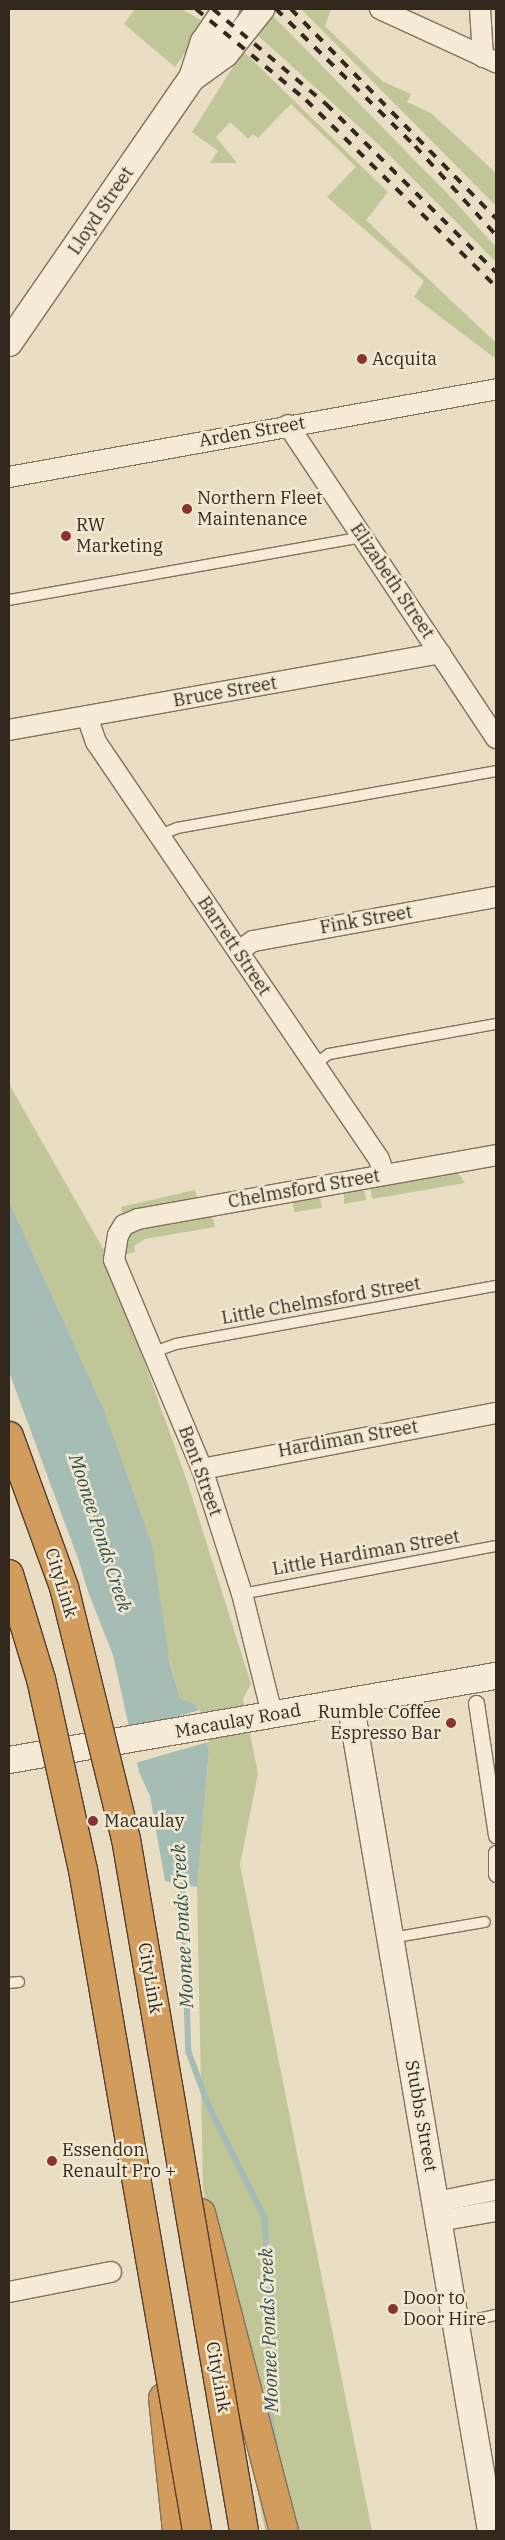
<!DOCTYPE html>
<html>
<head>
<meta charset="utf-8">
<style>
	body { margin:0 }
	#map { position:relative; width:505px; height:2540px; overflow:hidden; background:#e9dec3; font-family:"IBM Plex Serif",serif }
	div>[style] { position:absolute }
	.green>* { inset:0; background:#c1c698; transform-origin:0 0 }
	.water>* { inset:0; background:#a5bdb5 }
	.pier>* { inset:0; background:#e9dec3; transform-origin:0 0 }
	.stream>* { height:5.5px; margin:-2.75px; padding:0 2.75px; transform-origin:2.75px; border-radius:2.75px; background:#a5bdb5 }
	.roads { filter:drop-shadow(1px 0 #82705c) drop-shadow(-1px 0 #82705c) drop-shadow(0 1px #82705c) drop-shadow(0 -1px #82705c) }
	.service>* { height:10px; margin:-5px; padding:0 5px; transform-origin:5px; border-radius:5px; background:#f5ebd6 }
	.pedestrian>* { height:15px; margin:-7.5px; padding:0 7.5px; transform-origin:7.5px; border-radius:7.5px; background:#f5ebd6 }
	.minor>* { height:20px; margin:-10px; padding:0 10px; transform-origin:10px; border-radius:10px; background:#f5ebd6 }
	.tertiary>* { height:26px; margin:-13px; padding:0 13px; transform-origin:13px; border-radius:13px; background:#f5ebd6 }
	.motorway>* { height:28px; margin:-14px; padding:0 14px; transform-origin:14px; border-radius:14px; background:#d19c5c }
	.rail>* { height:4px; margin-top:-2px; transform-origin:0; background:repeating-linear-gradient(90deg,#33281e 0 9px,transparent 0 18px) }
	.bridges { filter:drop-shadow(1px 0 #503e30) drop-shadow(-1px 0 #503e30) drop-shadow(0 1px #503e30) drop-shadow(0 -1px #503e30) }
	.motorway-bridge>* { height:28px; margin:-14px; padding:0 14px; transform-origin:14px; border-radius:14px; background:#d19c5c }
	.dots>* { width:14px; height:14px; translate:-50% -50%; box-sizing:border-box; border:2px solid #f1e8d2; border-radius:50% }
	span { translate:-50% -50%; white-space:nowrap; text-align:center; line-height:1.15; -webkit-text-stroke:5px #f1e8d2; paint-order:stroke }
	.street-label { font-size:18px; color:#33281e }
	.poi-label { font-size:18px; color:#33281e }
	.left { translate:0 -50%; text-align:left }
	.right { translate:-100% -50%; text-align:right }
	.water-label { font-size:19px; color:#2f514f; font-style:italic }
	.frame { position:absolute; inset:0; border:10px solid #33281e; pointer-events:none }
</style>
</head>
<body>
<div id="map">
	<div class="green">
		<div style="clip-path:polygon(135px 9px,181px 9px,206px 23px,175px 67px,124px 24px)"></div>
		<div style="clip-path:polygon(301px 9px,331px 9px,325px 26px,382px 81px,411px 94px,407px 102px,431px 113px,496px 173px,496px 206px)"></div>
		<div style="clip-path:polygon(270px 13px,449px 195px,496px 247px,496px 262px,377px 143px,254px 32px)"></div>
		<div style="clip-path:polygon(243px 51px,388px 192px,366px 220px,496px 343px,496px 359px,414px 297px,424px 281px,327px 197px,356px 167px,291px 104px,258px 138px,253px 134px,248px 139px,230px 122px,216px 137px,237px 163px,210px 163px,218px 151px,192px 132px)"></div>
		<div style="clip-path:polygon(9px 1084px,105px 1252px,188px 1484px,251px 1684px,243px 1699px,258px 1773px,240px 1865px,372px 2531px,265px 2531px,203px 2188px,197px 1887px,209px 1751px,196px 1705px,180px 1698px,102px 1405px,9px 1201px)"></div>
		<div style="clip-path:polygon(455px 1168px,465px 1183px,372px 1199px,370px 1184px)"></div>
		<div style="clip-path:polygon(364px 1189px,366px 1200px,344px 1204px,344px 1190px)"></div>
		<div style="left:195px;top:1190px;width:9px;height:76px;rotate:77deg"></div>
		<div style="left:320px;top:1196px;width:12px;height:28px;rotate:81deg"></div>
		<div style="clip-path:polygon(211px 1212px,215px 1227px,145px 1239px,134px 1246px,135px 1252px,123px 1255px,130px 1229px)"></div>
	</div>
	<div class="water">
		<div style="clip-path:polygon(9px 1201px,102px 1405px,152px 1545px,170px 1663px,180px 1698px,196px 1705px,209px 1751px,197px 1887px,165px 1881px,150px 1796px,139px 1772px,113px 1655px,9px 1392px)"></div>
	</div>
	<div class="pier">
		<div style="clip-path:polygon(9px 1372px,80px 1564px,95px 1617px,9px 1398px)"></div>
		<div style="left:200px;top:1710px;width:33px;height:76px;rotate:74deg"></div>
	</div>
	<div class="stream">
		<div style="left:183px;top:1884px;width:168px;rotate:88deg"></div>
		<div style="left:189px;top:2052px;width:58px;rotate:69.7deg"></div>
		<div style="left:209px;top:2106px;width:125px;rotate:63.4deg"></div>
		<div style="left:265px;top:2218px;width:94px;rotate:86.3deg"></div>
		<div style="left:271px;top:2312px;width:101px;rotate:90.6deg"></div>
		<div style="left:270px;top:2413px;width:32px;rotate:81deg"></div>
	</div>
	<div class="roads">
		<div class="service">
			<div style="left:9px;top:600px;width:358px;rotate:-10.1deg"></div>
			<div style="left:160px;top:835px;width:18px;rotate:-22deg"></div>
			<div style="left:177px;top:828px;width:324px;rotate:-10.1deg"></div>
			<div style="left:312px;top:1066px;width:21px;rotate:-35deg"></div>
			<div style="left:329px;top:1054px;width:170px;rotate:-10.2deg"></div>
			<div style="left:154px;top:1352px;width:23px;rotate:-20deg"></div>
			<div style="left:176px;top:1344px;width:325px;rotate:-10.3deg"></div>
			<div style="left:242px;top:1594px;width:258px;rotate:-10.7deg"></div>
			<div style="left:391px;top:1938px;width:95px;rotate:-9.7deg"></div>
			<div style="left:9px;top:1983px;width:10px;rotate:-6deg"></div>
			<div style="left:456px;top:2324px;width:41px;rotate:-12.7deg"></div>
		</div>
		<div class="pedestrian">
			<div style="left:476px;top:1703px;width:134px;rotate:81.4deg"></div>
			<div style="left:496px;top:1853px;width:21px;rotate:90deg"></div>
		</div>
		<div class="minor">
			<div style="left:380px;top:9px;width:128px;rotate:24.6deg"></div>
			<div style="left:480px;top:9px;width:48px;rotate:86.4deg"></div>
			<div style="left:288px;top:425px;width:376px;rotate:56.4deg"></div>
			<div style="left:9px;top:477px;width:495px;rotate:-10.2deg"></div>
			<div style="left:87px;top:716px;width:28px;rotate:71deg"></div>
			<div style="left:96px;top:742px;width:504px;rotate:55.84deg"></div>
			<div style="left:379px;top:1159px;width:16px;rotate:72deg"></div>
			<div style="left:9px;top:730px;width:438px;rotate:-10.1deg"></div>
			<div style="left:239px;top:951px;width:17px;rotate:-36deg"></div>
			<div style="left:253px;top:941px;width:247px;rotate:-10.3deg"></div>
			<div style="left:202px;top:1469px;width:299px;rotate:-10.8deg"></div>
			<div style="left:272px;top:1714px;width:124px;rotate:-104deg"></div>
			<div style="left:242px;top:1594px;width:131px;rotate:-107.7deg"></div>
			<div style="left:202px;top:1469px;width:227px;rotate:-112.8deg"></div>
			<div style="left:114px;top:1260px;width:25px;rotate:-81deg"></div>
			<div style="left:118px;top:1235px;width:12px;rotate:-59deg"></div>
			<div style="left:124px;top:1225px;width:15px;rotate:-23deg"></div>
			<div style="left:138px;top:1219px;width:364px;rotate:-10.1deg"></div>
			<div style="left:436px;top:2202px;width:61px;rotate:-11.3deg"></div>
			<div style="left:439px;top:2221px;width:58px;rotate:-10deg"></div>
			<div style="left:9px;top:2292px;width:104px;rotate:-11.1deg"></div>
		</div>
		<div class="tertiary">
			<div style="left:192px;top:78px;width:41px;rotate:-36deg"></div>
			<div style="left:225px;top:54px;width:58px;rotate:-51.3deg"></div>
			<div style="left:9px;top:343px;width:322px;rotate:-55.4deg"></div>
			<div style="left:192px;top:78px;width:38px;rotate:-72deg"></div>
			<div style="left:204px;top:42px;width:40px;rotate:-56deg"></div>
			<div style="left:350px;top:1701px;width:842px;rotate:80.36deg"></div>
			<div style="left:9px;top:1760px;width:494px;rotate:-9.8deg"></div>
		</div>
		<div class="motorway">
			<div style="left:201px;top:2213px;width:329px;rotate:75.4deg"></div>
			<div style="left:163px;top:2398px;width:134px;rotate:84deg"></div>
		</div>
	</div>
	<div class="rail">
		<div style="left:196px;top:9px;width:143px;rotate:39.6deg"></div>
		<div style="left:306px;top:100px;width:267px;rotate:44.5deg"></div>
		<div style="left:213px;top:9px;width:148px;rotate:40.1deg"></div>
		<div style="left:326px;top:104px;width:239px;rotate:44.7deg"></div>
		<div style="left:276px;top:9px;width:195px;rotate:44.6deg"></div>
		<div style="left:415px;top:146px;width:120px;rotate:47.7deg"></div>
		<div style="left:291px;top:9px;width:293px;rotate:45.6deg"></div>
	</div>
	<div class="bridges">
		<div class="motorway-bridge">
			<div style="left:9px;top:1436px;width:161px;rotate:70deg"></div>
			<div style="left:64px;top:1587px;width:260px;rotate:76.2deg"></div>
			<div style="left:126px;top:1839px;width:702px;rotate:80.32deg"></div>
			<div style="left:9px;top:1574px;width:110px;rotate:73.1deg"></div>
			<div style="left:41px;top:1679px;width:196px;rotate:77.6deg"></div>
			<div style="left:83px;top:1870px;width:671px;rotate:80.21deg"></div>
		</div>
	</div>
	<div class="dots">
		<div style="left:362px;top:359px;background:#8b3233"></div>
		<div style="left:187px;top:509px;background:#8b3233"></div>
		<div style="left:66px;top:536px;background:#8b3233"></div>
		<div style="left:451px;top:1723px;background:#8b3233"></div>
		<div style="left:93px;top:1821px;background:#8b3233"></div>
		<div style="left:52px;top:2161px;background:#8b3233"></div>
		<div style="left:393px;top:2309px;background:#8b3233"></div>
	</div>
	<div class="street-label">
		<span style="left:101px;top:211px;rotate:-56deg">Lloyd Street</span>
		<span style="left:252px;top:432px;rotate:-10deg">Arden Street</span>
		<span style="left:392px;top:581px;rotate:56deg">Elizabeth Street</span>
		<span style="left:225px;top:692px;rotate:-10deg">Bruce Street</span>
		<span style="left:366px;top:920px;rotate:-10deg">Fink Street</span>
		<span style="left:234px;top:946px;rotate:56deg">Barrett Street</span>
		<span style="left:304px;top:1189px;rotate:-10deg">Chelmsford Street</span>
		<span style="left:321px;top:1301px;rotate:-10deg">Little Chelmsford Street</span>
		<span style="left:348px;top:1439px;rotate:-10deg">Hardiman Street</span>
		<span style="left:200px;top:1471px;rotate:70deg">Bent Street</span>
		<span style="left:366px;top:1553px;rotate:-10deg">Little Hardiman Street</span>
		<span style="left:61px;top:1583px;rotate:73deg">CityLink</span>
		<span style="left:238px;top:1721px;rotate:-10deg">Macaulay Road</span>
		<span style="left:150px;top:1978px;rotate:80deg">CityLink</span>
		<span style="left:421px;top:2116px;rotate:80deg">Stubbs Street</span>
		<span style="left:218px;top:2377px;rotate:80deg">CityLink</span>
	</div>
	<div class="poi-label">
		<span class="left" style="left:372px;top:359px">Acquita</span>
		<span class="left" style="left:197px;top:509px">Northern Fleet<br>Maintenance</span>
		<span class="left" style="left:76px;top:536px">RW<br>Marketing</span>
		<span class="right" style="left:441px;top:1723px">Rumble Coffee<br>Espresso Bar</span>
		<span class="left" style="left:104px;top:1821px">Macaulay</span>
		<span class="left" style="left:62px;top:2161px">Essendon<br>Renault Pro +</span>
		<span class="left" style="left:403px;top:2309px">Door to<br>Door Hire</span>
	</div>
	<div class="water-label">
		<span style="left:100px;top:1533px;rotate:72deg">Moonee Ponds Creek</span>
		<span style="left:183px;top:1926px;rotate:-93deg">Moonee Ponds Creek</span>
		<span style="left:269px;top:2330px;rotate:-92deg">Moonee Ponds Creek</span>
	</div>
	<div class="frame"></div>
</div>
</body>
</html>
